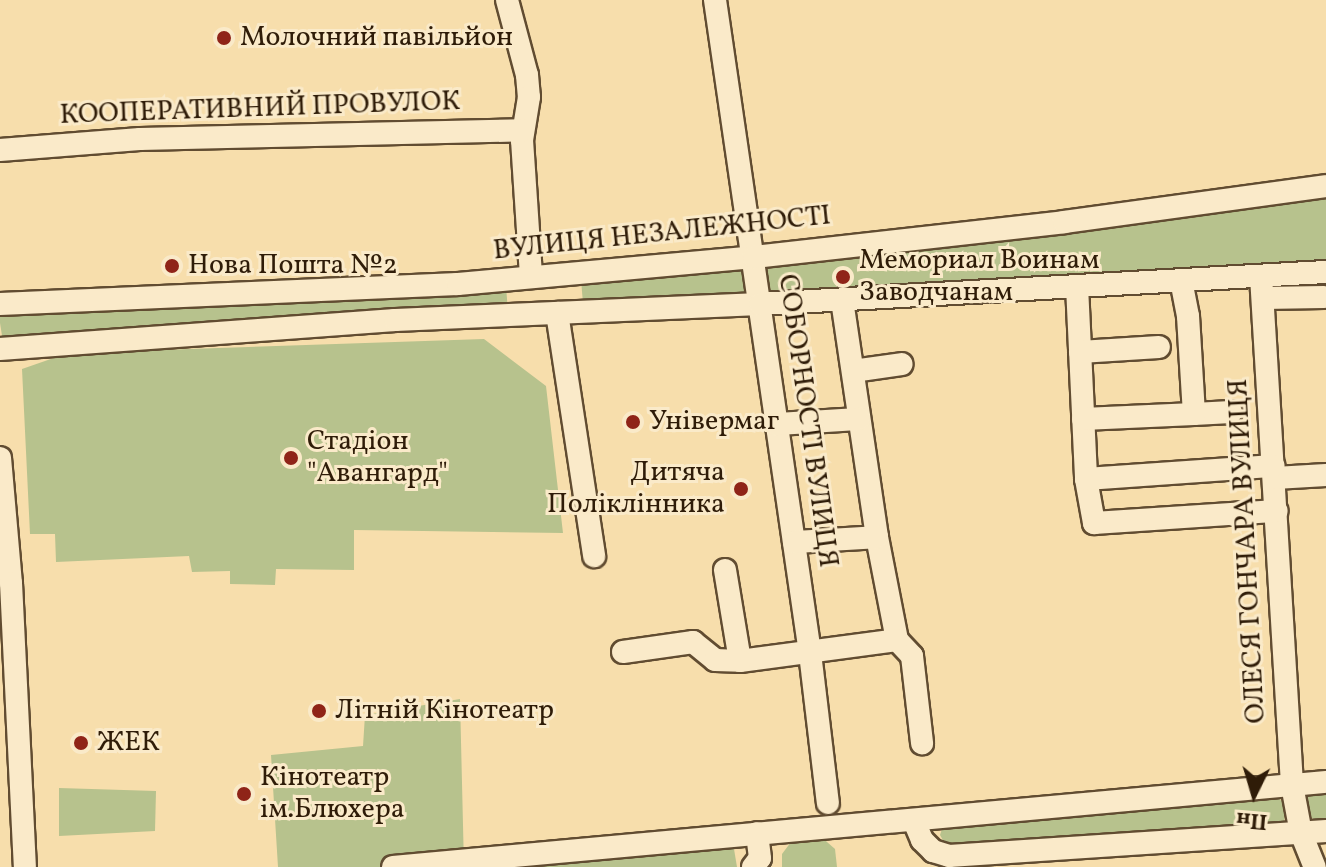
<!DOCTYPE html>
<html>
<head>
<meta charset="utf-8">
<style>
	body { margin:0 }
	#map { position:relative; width:1326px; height:867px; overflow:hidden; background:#f7deac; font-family:Vollkorn,serif }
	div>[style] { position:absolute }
	.green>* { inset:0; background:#b7c28d }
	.roads { filter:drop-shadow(2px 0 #614c31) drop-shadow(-2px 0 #614c31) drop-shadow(0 2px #614c31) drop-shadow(0 -2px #614c31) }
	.minor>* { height:22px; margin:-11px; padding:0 11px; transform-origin:11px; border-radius:11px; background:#faeac9 }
	.dots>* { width:22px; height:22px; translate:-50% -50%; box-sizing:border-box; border:4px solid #faeac9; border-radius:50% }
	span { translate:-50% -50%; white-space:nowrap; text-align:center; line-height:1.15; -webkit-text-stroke:6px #faeac9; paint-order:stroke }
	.poi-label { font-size:28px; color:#2f1c08 }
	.left { translate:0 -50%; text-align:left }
	.right { translate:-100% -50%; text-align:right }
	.street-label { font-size:28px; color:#2f1c08 }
	.north { position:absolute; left:1214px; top:755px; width:80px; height:80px; -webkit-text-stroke:6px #faeac9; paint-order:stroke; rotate:185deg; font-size:22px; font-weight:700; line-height:32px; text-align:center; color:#2f1c08 }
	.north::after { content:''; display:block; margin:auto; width:28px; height:36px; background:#2f1c08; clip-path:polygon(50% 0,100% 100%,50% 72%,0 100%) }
</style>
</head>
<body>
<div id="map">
	<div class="green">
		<div style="clip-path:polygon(1326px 192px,1326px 266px,770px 295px,765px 264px)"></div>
		<div style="clip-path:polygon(741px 267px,746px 295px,583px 303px,581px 280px)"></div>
		<div style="clip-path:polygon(506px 286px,508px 312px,3px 342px,0 323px,0 312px)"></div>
		<div style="clip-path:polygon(484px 339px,546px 386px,563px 533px,354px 530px,354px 570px,276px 569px,275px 585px,230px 584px,230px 571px,192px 572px,189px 556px,56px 562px,55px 534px,30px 534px,22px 369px,68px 353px)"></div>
		<div style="clip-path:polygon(460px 699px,464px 867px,278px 867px,271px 755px,363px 746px,365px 715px)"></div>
		<div style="clip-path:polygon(59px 788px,156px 791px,155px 831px,59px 836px)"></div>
		<div style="clip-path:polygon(1326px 790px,1326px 821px,1319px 822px,1308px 816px,1305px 797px)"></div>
		<div style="clip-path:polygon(1277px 797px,1286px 805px,1284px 823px,954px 846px,945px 844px,940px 835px,943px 826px)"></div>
		<div style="clip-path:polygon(819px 835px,835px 849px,837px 867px,782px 867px,782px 854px,794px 838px)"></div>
		<div style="clip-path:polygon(733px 843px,737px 867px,481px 867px)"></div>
	</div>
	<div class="roads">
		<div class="minor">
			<div style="left:507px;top:0;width:78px;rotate:75.1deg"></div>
			<div style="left:527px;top:75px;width:22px;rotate:85deg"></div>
			<div style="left:529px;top:97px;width:44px;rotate:99.2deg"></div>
			<div style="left:522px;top:140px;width:136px;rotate:86.2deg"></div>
			<div style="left:715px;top:0;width:660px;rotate:81.72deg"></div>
			<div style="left:810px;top:653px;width:151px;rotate:83.2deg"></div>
			<div style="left:0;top:150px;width:140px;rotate:-4.5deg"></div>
			<div style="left:140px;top:139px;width:382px;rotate:-1.3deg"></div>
			<div style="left:1261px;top:276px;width:510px;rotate:86.51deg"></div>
			<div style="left:1292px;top:785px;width:49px;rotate:79.4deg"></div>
			<div style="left:1301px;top:833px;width:37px;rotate:68deg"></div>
			<div style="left:1181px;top:280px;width:37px;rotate:79deg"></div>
			<div style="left:1188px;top:316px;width:98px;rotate:86.5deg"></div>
			<div style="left:1194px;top:414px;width:37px;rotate:-3deg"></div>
			<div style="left:1077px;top:286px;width:193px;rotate:87.3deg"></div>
			<div style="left:1086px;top:479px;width:45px;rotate:79.7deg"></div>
			<div style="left:1094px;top:523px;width:183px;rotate:-3.8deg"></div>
			<div style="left:1263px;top:298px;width:61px;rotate:-0.9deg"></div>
			<div style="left:842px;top:300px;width:240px;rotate:81.6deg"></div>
			<div style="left:877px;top:537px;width:105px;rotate:79deg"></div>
			<div style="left:897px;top:640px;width:22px;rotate:47deg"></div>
			<div style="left:912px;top:656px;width:88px;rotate:83.4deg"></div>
			<div style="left:0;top:304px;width:458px;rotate:-2.5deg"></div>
			<div style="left:458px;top:284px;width:297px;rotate:-5.2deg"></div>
			<div style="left:754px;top:257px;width:312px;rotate:-6.4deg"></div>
			<div style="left:1064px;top:222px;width:264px;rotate:-7.8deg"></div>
			<div style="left:557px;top:313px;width:246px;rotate:81.3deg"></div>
			<div style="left:0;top:349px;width:396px;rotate:-4.2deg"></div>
			<div style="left:395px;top:320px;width:365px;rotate:-2.5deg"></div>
			<div style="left:760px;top:304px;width:567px;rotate:-3.24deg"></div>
			<div style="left:1080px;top:352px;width:79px;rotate:-3.6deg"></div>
			<div style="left:853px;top:371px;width:49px;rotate:-8.1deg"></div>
			<div style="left:1083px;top:419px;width:111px;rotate:-2.6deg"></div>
			<div style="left:777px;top:424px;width:82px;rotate:-3.5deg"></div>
			<div style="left:0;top:458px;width:125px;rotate:85deg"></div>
			<div style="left:11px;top:583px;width:284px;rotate:87.2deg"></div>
			<div style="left:1275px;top:478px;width:51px;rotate:-3.4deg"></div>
			<div style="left:1086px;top:479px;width:188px;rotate:-4deg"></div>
			<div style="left:794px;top:542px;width:83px;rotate:-3.4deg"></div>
			<div style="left:725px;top:570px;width:92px;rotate:80.6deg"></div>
			<div style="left:740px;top:661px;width:158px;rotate:-7.6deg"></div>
			<div style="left:623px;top:652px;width:71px;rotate:-8.1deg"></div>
			<div style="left:693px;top:642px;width:28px;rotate:39deg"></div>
			<div style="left:715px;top:660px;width:25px;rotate:2deg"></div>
			<div style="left:914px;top:821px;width:21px;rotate:67deg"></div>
			<div style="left:922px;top:840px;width:16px;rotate:45deg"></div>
			<div style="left:933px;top:851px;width:17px;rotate:17deg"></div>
			<div style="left:949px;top:856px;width:378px;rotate:-3.8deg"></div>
			<div style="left:393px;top:867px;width:937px;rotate:-5.21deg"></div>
			<div style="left:753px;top:867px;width:11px;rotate:-52deg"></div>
			<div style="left:760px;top:858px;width:25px;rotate:-97deg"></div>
		</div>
	</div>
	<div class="dots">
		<div style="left:224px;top:38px;background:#8f2418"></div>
		<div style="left:172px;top:266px;background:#8f2418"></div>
		<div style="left:843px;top:277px;background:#8f2418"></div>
		<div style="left:633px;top:422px;background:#8f2418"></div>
		<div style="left:291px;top:458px;background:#8f2418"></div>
		<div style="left:741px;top:489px;background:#8f2418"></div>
		<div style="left:319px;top:711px;background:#8f2418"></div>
		<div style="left:81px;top:743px;background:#8f2418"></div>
		<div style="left:244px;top:794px;background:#8f2418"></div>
	</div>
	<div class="poi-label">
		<span class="left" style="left:240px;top:38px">Молочний павільйон</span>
		<span class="left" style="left:859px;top:277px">Мемориал Воинам<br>Заводчанам</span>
		<span class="left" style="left:188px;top:266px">Нова Пошта №2</span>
		<span class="left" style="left:649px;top:422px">Універмаг</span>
		<span class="left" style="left:307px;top:458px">Стадіон<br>"Авангард"</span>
		<span class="right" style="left:725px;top:489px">Дитяча<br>Поліклінника</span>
		<span class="left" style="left:335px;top:711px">Літній Кінотеатр</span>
		<span class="left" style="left:97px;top:743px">ЖЕК</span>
		<span class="left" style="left:260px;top:794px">Кінотеатр<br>ім.Блюхера</span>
	</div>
	<div class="street-label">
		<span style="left:260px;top:109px;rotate:-2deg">КООПЕРАТИВНИЙ ПРОВУЛОК</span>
		<span style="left:662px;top:234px;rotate:-6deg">ВУЛИЦЯ НЕЗАЛЕЖНОСТІ</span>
		<span style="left:807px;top:421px;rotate:82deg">СОБОРНОСТІ ВУЛИЦЯ</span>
		<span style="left:1248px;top:551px;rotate:-93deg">ОЛЕСЯ ГОНЧАРА ВУЛИЦЯ</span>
	</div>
	<div class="north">Пн</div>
</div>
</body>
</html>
